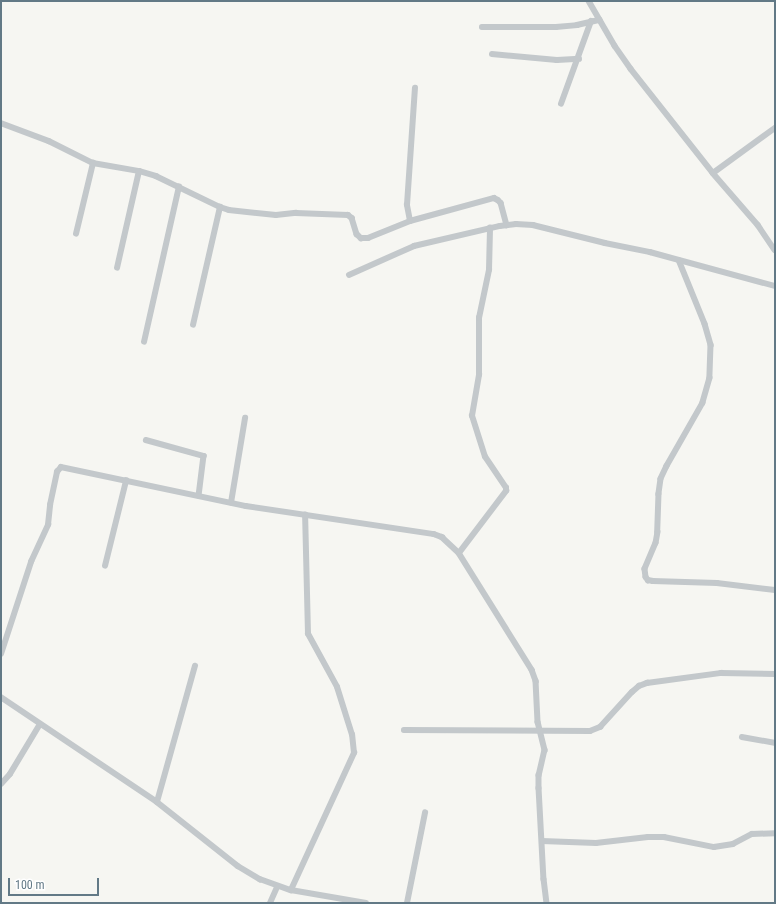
<!DOCTYPE html>
<html>
<head>
<meta charset="utf-8">
<style>
	body { margin:0 }
	#map { position:relative; width:776px; height:904px; overflow:hidden; background:#f6f6f2; font-family:"Roboto Condensed",sans-serif }
	div>[style] { position:absolute }
	.minor>* { height:5.5px; margin:-2.75px; padding:0 2.75px; transform-origin:2.75px; border-radius:2.75px; background:#c3c8cb }
	span { translate:-50% -50%; white-space:nowrap; text-align:center; line-height:1.15; -webkit-text-stroke:4px #fff; paint-order:stroke }
	.frame { position:absolute; inset:0; border:2px solid #627986; pointer-events:none }
	.scale { position:absolute; left:8px; top:878px; width:91px; height:18px; box-sizing:border-box; border:2px solid #627986; border-top:0; padding-left:5px; font-size:12px; line-height:14px; white-space:nowrap; color:#627986; -webkit-text-stroke:3px #fff; paint-order:stroke }
</style>
</head>
<body>
<div id="map">
	<div class="minor">
		<div style="left:589px;top:1px;width:52px;rotate:60deg"></div>
		<div style="left:615px;top:46px;width:28px;rotate:55deg"></div>
		<div style="left:631px;top:69px;width:132px;rotate:51.7deg"></div>
		<div style="left:713px;top:173px;width:69px;rotate:49.1deg"></div>
		<div style="left:758px;top:225px;width:30px;rotate:56deg"></div>
		<div style="left:482px;top:27px;width:74px"></div>
		<div style="left:556px;top:27px;width:21px;rotate:-5deg"></div>
		<div style="left:577px;top:25px;width:23px;rotate:-13deg"></div>
		<div style="left:492px;top:54px;width:65px;rotate:5.3deg"></div>
		<div style="left:557px;top:60px;width:22px;rotate:-3deg"></div>
		<div style="left:561px;top:104px;width:88px;rotate:-70.1deg"></div>
		<div style="left:1px;top:123px;width:51px;rotate:20.6deg"></div>
		<div style="left:49px;top:141px;width:49px;rotate:26.6deg"></div>
		<div style="left:93px;top:163px;width:47px;rotate:9.9deg"></div>
		<div style="left:139px;top:171px;width:18px;rotate:16deg"></div>
		<div style="left:156px;top:176px;width:71px;rotate:25.8deg"></div>
		<div style="left:220px;top:207px;width:9px;rotate:18deg"></div>
		<div style="left:229px;top:210px;width:47px;rotate:6.1deg"></div>
		<div style="left:276px;top:215px;width:20px;rotate:-6deg"></div>
		<div style="left:296px;top:213px;width:52px;rotate:2.2deg"></div>
		<div style="left:348px;top:215px;width:5px;rotate:37deg"></div>
		<div style="left:352px;top:218px;width:17px;rotate:73deg"></div>
		<div style="left:357px;top:234px;width:6px;rotate:45deg"></div>
		<div style="left:361px;top:238px;width:7px"></div>
		<div style="left:368px;top:238px;width:45px;rotate:-22deg"></div>
		<div style="left:410px;top:221px;width:87px;rotate:-15.3deg"></div>
		<div style="left:494px;top:198px;width:4px;rotate:27deg"></div>
		<div style="left:498px;top:200px;width:4px;rotate:45deg"></div>
		<div style="left:501px;top:203px;width:23px;rotate:75deg"></div>
		<div style="left:713px;top:173px;width:77px;rotate:-36deg"></div>
		<div style="left:410px;top:221px;width:16px;rotate:-101deg"></div>
		<div style="left:407px;top:205px;width:117px;rotate:-86.1deg"></div>
		<div style="left:76px;top:234px;width:73px;rotate:-76.5deg"></div>
		<div style="left:679px;top:260px;width:69px;rotate:67.9deg"></div>
		<div style="left:705px;top:324px;width:22px;rotate:74deg"></div>
		<div style="left:711px;top:345px;width:33px;rotate:92deg"></div>
		<div style="left:710px;top:378px;width:26px;rotate:106deg"></div>
		<div style="left:703px;top:403px;width:73px;rotate:119.7deg"></div>
		<div style="left:667px;top:466px;width:14px;rotate:115deg"></div>
		<div style="left:661px;top:479px;width:15px;rotate:98deg"></div>
		<div style="left:659px;top:494px;width:38px;rotate:92deg"></div>
		<div style="left:658px;top:532px;width:11px;rotate:100deg"></div>
		<div style="left:656px;top:543px;width:28px;rotate:113deg"></div>
		<div style="left:645px;top:569px;width:8px;rotate:83deg"></div>
		<div style="left:646px;top:577px;width:4px;rotate:56deg"></div>
		<div style="left:648px;top:580px;width:5px;rotate:11deg"></div>
		<div style="left:653px;top:581px;width:64px;rotate:1.8deg"></div>
		<div style="left:717px;top:583px;width:58px;rotate:6.9deg"></div>
		<div style="left:117px;top:268px;width:99px;rotate:-77.2deg"></div>
		<div style="left:349px;top:275px;width:71px;rotate:-24deg"></div>
		<div style="left:414px;top:246px;width:88px;rotate:-13.1deg"></div>
		<div style="left:500px;top:226px;width:16px;rotate:-7deg"></div>
		<div style="left:516px;top:224px;width:17px;rotate:3deg"></div>
		<div style="left:533px;top:225px;width:74px;rotate:14deg"></div>
		<div style="left:605px;top:243px;width:46px;rotate:11.3deg"></div>
		<div style="left:650px;top:252px;width:130px;rotate:15.2deg"></div>
		<div style="left:193px;top:325px;width:121px;rotate:-77.1deg"></div>
		<div style="left:144px;top:342px;width:159px;rotate:-77.3deg"></div>
		<div style="left:146px;top:440px;width:60px;rotate:15.4deg"></div>
		<div style="left:204px;top:456px;width:40px;rotate:97.1deg"></div>
		<div style="left:231px;top:503px;width:86px;rotate:-80.6deg"></div>
		<div style="left:459px;top:553px;width:78px;rotate:-52.8deg"></div>
		<div style="left:506px;top:491px;width:3px;rotate:-90deg"></div>
		<div style="left:506px;top:488px;width:37px;rotate:-124deg"></div>
		<div style="left:485px;top:457px;width:43px;rotate:-107.6deg"></div>
		<div style="left:472px;top:416px;width:42px;rotate:-80.3deg"></div>
		<div style="left:479px;top:375px;width:57px;rotate:-90deg"></div>
		<div style="left:479px;top:318px;width:49px;rotate:-78.2deg"></div>
		<div style="left:489px;top:270px;width:42px;rotate:-88.6deg"></div>
		<div style="left:105px;top:566px;width:88px;rotate:-76.1deg"></div>
		<div style="left:1px;top:654px;width:97px;rotate:-71.9deg"></div>
		<div style="left:31px;top:562px;width:41px;rotate:-65.3deg"></div>
		<div style="left:48px;top:525px;width:20px;rotate:-84deg"></div>
		<div style="left:50px;top:505px;width:34px;rotate:-78deg"></div>
		<div style="left:57px;top:472px;width:6px;rotate:-51deg"></div>
		<div style="left:61px;top:467px;width:189px;rotate:11.9deg"></div>
		<div style="left:246px;top:506px;width:190px;rotate:8.5deg"></div>
		<div style="left:434px;top:534px;width:9px;rotate:21deg"></div>
		<div style="left:442px;top:537px;width:23px;rotate:43deg"></div>
		<div style="left:459px;top:553px;width:138px;rotate:58deg"></div>
		<div style="left:532px;top:670px;width:12px;rotate:70deg"></div>
		<div style="left:536px;top:681px;width:41px;rotate:87.2deg"></div>
		<div style="left:538px;top:722px;width:29px;rotate:76deg"></div>
		<div style="left:545px;top:750px;width:26px;rotate:103deg"></div>
		<div style="left:539px;top:775px;width:13px;rotate:90deg"></div>
		<div style="left:539px;top:788px;width:91px;rotate:86.9deg"></div>
		<div style="left:544px;top:879px;width:24px;rotate:83deg"></div>
		<div style="left:1px;top:697px;width:188px;rotate:33.9deg"></div>
		<div style="left:157px;top:802px;width:103px;rotate:38.3deg"></div>
		<div style="left:238px;top:866px;width:26px;rotate:31deg"></div>
		<div style="left:260px;top:879px;width:33px;rotate:20deg"></div>
		<div style="left:291px;top:890px;width:76px;rotate:9.8deg"></div>
		<div style="left:404px;top:730px;width:186px;rotate:0.3deg"></div>
		<div style="left:590px;top:731px;width:11px;rotate:-22deg"></div>
		<div style="left:600px;top:727px;width:47px;rotate:-47.6deg"></div>
		<div style="left:632px;top:692px;width:9px;rotate:-41deg"></div>
		<div style="left:639px;top:686px;width:9px;rotate:-21deg"></div>
		<div style="left:647px;top:683px;width:75px;rotate:-7.7deg"></div>
		<div style="left:721px;top:673px;width:54px;rotate:1.1deg"></div>
		<div style="left:742px;top:737px;width:34px;rotate:10deg"></div>
		<div style="left:1px;top:784px;width:13px;rotate:-48deg"></div>
		<div style="left:10px;top:774px;width:58px;rotate:-59deg"></div>
		<div style="left:157px;top:802px;width:141px;rotate:-74.4deg"></div>
		<div style="left:542px;top:841px;width:54px;rotate:2.1deg"></div>
		<div style="left:596px;top:843px;width:52px;rotate:-6.6deg"></div>
		<div style="left:648px;top:837px;width:16px"></div>
		<div style="left:664px;top:837px;width:51px;rotate:11.3deg"></div>
		<div style="left:714px;top:847px;width:19px;rotate:-9deg"></div>
		<div style="left:733px;top:844px;width:21px;rotate:-28deg"></div>
		<div style="left:752px;top:834px;width:23px;rotate:-2deg"></div>
		<div style="left:291px;top:890px;width:151px;rotate:-65.3deg"></div>
		<div style="left:354px;top:753px;width:18px;rotate:-96deg"></div>
		<div style="left:352px;top:735px;width:50px;rotate:-107.4deg"></div>
		<div style="left:337px;top:687px;width:60px;rotate:-118.7deg"></div>
		<div style="left:308px;top:634px;width:119px;rotate:-91.4deg"></div>
		<div style="left:270px;top:903px;width:17px;rotate:-66deg"></div>
		<div style="left:407px;top:903px;width:92px;rotate:-78.7deg"></div>
	</div>
	<div class="frame"></div>
	<div class="scale">100 m</div>
</div>
</body>
</html>
